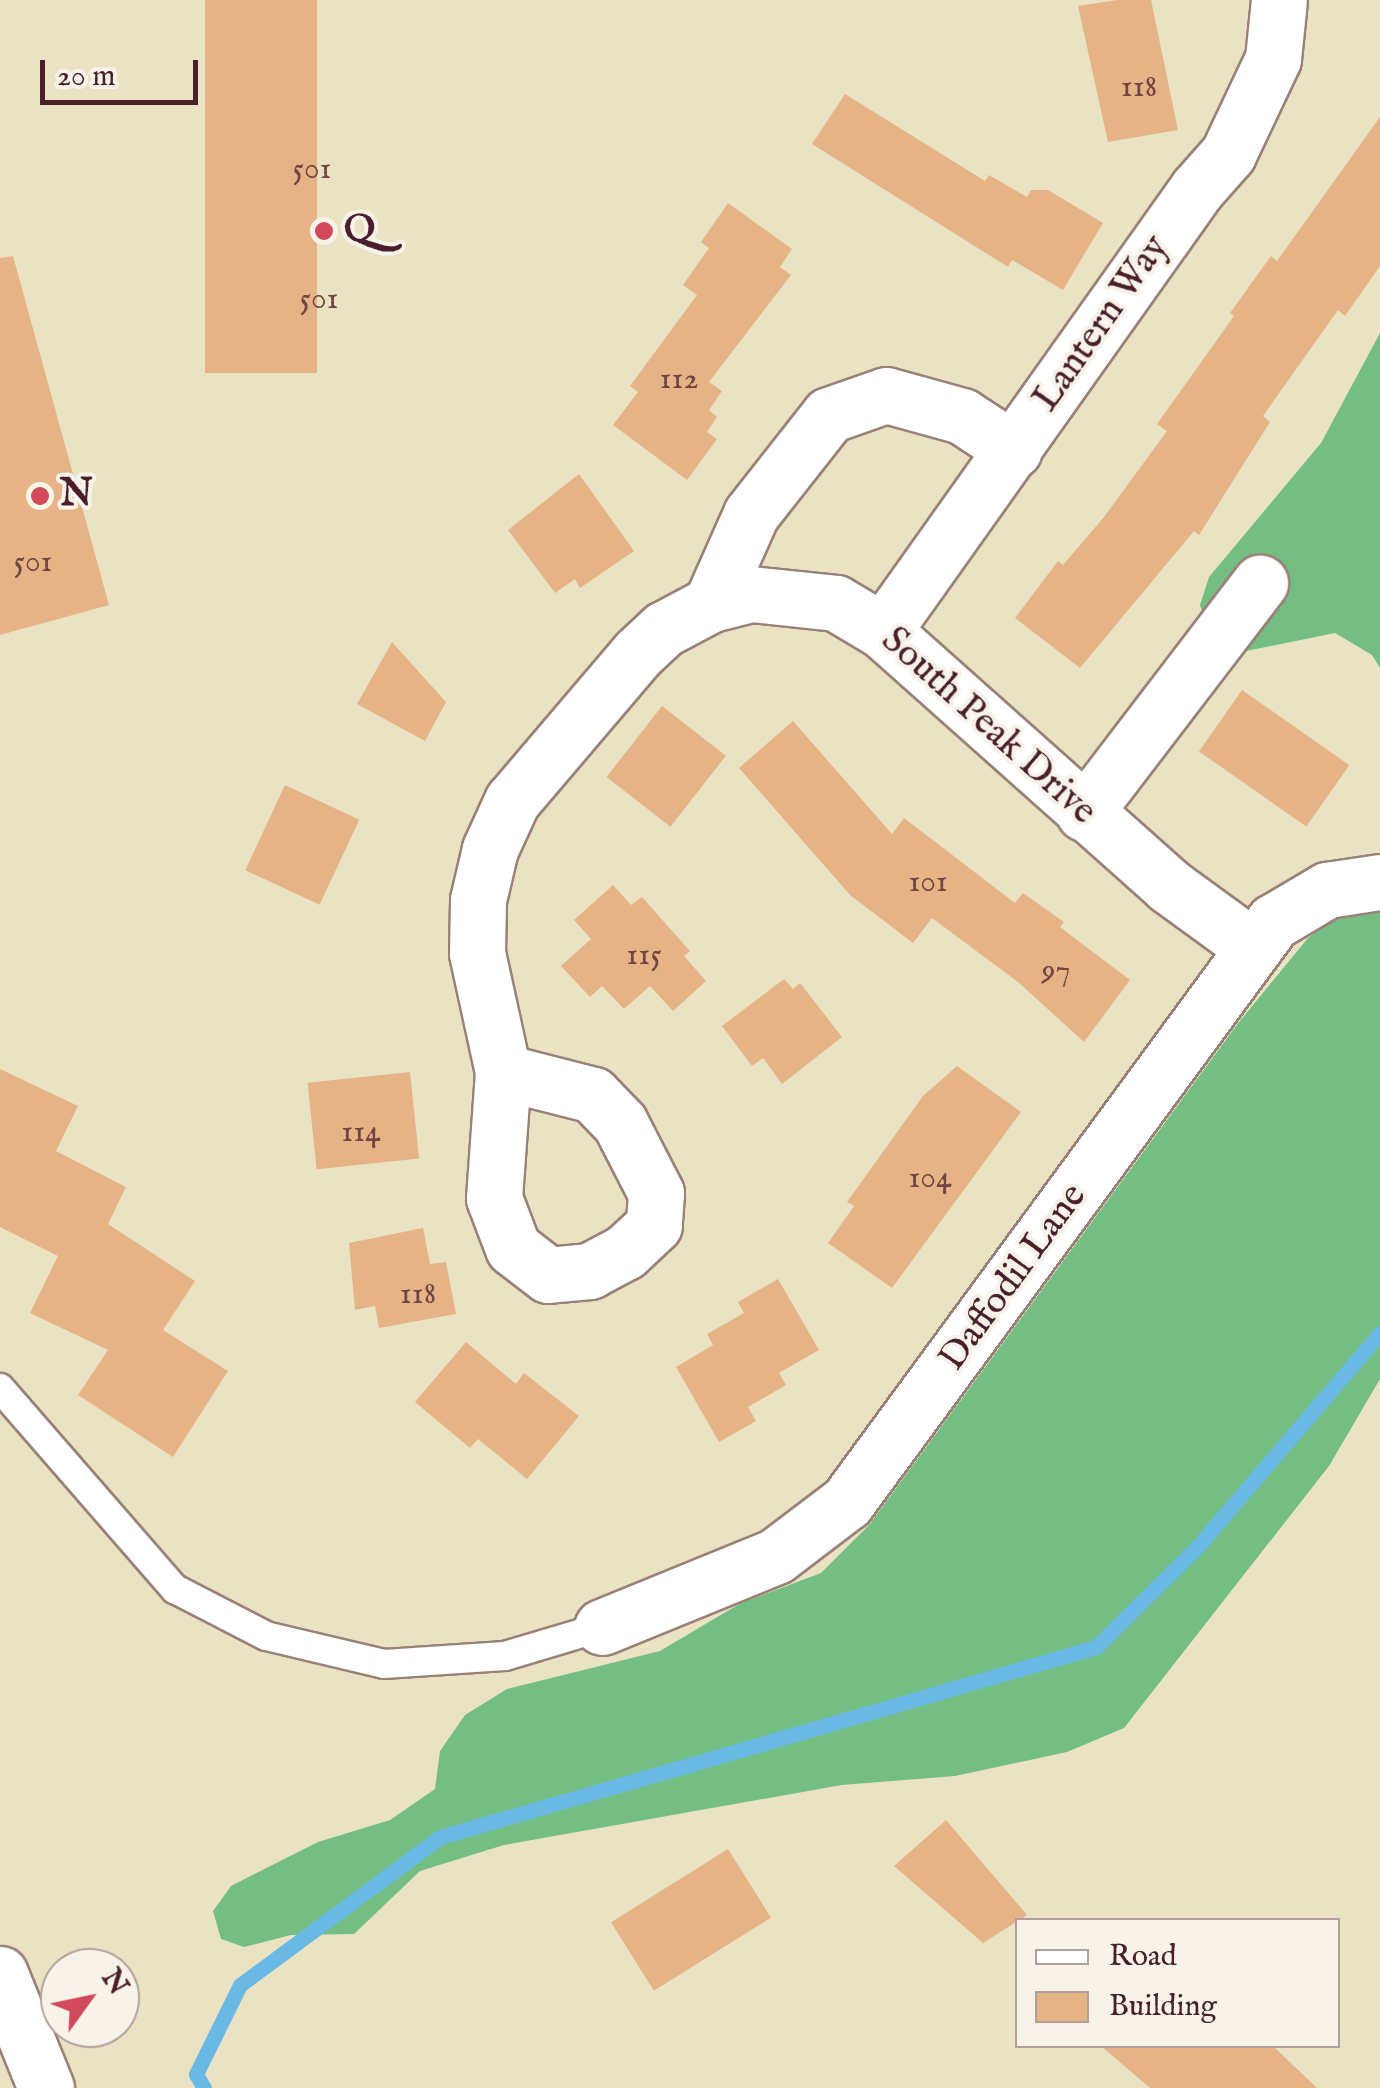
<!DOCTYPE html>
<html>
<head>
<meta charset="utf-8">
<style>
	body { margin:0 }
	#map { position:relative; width:1380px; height:2088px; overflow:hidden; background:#eae3c3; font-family:"IM FELL English",serif }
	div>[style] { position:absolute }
	.forest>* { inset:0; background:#74be84 }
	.stream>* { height:15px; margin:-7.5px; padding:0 7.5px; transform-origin:7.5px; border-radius:7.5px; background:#6ab9e4 }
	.building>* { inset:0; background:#e5b386; transform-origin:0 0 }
	.roads { filter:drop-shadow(2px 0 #9a8177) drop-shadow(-2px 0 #9a8177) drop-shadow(0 2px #9a8177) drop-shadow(0 -2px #9a8177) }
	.service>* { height:28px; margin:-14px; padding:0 14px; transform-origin:14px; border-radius:14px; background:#fff }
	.minor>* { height:55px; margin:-27.5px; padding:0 27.5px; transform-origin:27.5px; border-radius:27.5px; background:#fff }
	.trunk>* { height:55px; margin:-27.5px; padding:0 27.5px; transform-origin:27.5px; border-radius:27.5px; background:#fff }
	.dots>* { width:28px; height:28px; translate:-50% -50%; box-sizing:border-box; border:5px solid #f7f3e8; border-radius:50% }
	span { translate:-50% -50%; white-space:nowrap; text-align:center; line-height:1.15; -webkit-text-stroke:8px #f7f3e8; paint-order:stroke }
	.number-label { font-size:32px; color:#714442 }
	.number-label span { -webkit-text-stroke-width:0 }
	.poi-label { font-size:38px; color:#4a1f2b; font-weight:700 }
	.left { translate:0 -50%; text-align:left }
	.street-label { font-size:38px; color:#4a1f2b }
	.legend { position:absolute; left:1015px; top:1918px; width:325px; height:130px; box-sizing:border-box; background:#f7f3e8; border:2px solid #b29e9c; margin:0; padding:12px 18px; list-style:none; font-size:30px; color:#4a1f2b }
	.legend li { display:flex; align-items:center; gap:20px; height:50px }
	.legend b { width:50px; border:2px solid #b29e9c }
	.north { position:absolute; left:40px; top:1948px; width:100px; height:100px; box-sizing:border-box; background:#f7f3e8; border:2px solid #b29e9c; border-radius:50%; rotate:57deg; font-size:28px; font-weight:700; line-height:40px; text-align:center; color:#4a1f2b }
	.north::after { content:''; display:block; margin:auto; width:35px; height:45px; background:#d1495b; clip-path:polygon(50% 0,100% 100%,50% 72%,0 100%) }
	.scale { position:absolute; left:40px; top:60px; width:158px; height:45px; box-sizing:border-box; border:5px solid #4a1f2b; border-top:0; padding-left:12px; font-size:30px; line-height:35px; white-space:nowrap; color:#4a1f2b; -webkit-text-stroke:8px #f7f3e8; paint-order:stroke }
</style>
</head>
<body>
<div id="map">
	<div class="forest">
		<div style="clip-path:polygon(1380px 333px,1380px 668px,1372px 655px,1335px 633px,1236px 653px,1208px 631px,1200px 605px,1209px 577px,1321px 443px)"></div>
		<div style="clip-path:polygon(1380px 884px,1380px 1379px,1329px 1466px,1124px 1728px,1067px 1752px,955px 1776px,842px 1785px,504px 1845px,420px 1871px,354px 1934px,291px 1935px,244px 1947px,221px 1939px,213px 1911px,231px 1886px,318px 1842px,390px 1820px,435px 1789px,440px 1751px,465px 1715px,507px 1689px,660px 1651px,741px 1603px,821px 1573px,869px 1525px,1239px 1022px,1308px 938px)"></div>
	</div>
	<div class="stream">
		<div style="left:204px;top:2088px;width:16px;rotate:-120deg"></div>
		<div style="left:196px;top:2074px;width:99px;rotate:-63.7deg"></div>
		<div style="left:240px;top:1985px;width:249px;rotate:-36.5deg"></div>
		<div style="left:440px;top:1837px;width:683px;rotate:-16.15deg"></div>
		<div style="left:1096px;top:1647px;width:144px;rotate:-44.7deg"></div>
		<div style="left:1198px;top:1546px;width:280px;rotate:-49.5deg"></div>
	</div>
	<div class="building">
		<div style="left:205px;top:0;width:112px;height:373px"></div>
		<div style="clip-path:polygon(1117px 0,1151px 0,1178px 130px,1108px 142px,1078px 6px)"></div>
		<div style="clip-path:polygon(845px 94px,985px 181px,989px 175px,1027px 197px,1031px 190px,1048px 190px,1103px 223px,1063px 290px,1012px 260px,1008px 267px,812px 144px)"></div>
		<div style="clip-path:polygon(1380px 117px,1380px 266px,1345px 316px,1338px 310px,1263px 416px,1270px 422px,1199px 535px,1194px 531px,1080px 668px,1015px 618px,1058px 561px,1063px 565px,1104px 517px,1167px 431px,1157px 424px,1234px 316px,1230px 313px,1271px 256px,1277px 261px)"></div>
		<div style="clip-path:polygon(728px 203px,792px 249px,780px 267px,791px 275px,709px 382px,722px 391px,709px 410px,717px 417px,707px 432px,717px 439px,687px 480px,613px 425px,638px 392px,630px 386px,697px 295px,683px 285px,709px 248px,701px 242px)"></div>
		<div style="clip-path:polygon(13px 256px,109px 605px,0 635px,0 258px)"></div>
		<div style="clip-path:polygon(579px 474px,634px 551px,580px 588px,575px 579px,555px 593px,508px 530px)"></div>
		<div style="clip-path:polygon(392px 642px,446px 702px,425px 741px,357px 704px)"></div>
		<div style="left:1242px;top:690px;width:131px;height:75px;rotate:35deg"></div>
		<div style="left:662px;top:706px;width:81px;height:90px;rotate:38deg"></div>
		<div style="clip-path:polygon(793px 721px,892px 834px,904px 818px,1015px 903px,1023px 893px,1064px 922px,1060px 927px,1130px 980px,1084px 1042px,1018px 982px,932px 918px,913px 943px,850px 895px,739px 768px)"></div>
		<div style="left:285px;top:785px;width:82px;height:94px;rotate:25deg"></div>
		<div style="clip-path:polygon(613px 885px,631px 905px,642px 897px,690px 951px,684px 956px,706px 981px,673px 1011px,650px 986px,624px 1009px,602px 986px,590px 997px,561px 966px,591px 939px,574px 920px)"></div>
		<div style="clip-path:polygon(784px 979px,793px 989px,800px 983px,842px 1037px,782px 1084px,763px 1058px,752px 1066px,722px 1026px)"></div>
		<div style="clip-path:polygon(957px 1066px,1021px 1112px,892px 1288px,828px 1243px,854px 1206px,847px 1202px,923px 1096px)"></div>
		<div style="clip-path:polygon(0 1069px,78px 1106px,56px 1151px,126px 1187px,108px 1224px,195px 1281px,163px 1330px,228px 1371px,173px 1457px,78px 1395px,108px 1350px,30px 1313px,58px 1256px,0 1227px)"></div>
		<div style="left:410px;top:1072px;width:87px;height:103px;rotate:84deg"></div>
		<div style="clip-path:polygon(423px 1228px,430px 1264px,446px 1262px,456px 1314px,379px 1328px,375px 1306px,355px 1310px,349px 1243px)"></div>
		<div style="clip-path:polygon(778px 1279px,819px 1350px,779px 1373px,786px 1385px,748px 1407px,756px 1421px,719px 1442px,676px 1367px,713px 1345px,707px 1334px,744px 1313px,738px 1302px)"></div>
		<div style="clip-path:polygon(466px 1342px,516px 1384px,524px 1373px,579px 1416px,527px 1479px,478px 1439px,470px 1448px,415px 1402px)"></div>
		<div style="clip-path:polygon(946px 1820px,1027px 1915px,983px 1943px,894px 1866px)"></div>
		<div style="left:728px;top:1849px;width:81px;height:138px;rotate:58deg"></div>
		<div style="clip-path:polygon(1101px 2046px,1273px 2046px,1317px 2088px,1150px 2088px)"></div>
	</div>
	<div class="roads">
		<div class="service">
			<div style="left:0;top:1388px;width:267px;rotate:49deg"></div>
			<div style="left:175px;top:1589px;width:102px;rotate:27.3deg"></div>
			<div style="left:266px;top:1636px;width:121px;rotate:13.3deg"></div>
			<div style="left:384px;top:1664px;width:121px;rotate:-3.8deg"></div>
			<div style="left:505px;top:1656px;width:101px;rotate:-16.6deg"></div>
		</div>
		<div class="minor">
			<div style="left:711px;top:604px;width:98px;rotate:-66deg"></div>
			<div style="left:751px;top:514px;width:126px;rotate:-51.8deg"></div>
			<div style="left:829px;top:415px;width:60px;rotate:-19.3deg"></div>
			<div style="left:886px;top:395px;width:79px;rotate:15.4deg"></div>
			<div style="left:962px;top:416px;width:62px;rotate:33.2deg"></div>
			<div style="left:883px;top:631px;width:542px;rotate:-54.61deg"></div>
			<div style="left:1197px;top:189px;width:47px;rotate:-48.5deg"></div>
			<div style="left:1228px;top:154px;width:105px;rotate:-64.7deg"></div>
			<div style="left:1273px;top:59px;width:59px;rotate:-84.2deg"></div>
			<div style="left:1084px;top:813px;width:290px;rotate:-52.6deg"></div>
			<div style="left:503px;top:1072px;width:93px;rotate:14.3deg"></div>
			<div style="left:593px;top:1095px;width:39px;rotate:46deg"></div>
			<div style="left:620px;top:1123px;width:79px;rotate:62.8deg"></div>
			<div style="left:656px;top:1193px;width:32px;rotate:94deg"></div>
			<div style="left:654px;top:1225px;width:40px;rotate:137deg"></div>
			<div style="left:625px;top:1252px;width:40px;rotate:152deg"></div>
			<div style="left:590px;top:1271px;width:42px;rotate:174.6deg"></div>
			<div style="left:548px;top:1275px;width:44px;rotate:-142.4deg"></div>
			<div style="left:513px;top:1248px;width:53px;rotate:-110.8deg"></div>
			<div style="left:494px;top:1198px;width:126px;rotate:-85.9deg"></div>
			<div style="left:503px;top:1072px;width:122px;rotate:-102.3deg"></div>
			<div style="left:477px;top:953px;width:53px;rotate:-88.9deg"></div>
			<div style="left:478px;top:900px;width:52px;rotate:-76.8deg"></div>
			<div style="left:490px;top:849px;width:53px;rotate:-65.4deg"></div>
			<div style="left:512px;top:801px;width:194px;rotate:-49.6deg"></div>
			<div style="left:638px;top:653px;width:35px;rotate:-43deg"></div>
			<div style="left:664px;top:629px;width:53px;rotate:-28deg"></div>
			<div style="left:711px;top:604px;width:41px;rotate:-14deg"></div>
			<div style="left:751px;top:594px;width:85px;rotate:6deg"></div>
			<div style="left:836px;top:603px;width:55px;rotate:30.8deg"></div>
			<div style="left:883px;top:631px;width:383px;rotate:41.7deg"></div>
			<div style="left:1169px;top:886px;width:105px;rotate:36.1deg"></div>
			<div style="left:602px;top:1627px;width:188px;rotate:-22.2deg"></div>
			<div style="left:776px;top:1556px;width:89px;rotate:-37.3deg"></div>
			<div style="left:847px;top:1502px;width:720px;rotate:-53.7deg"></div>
			<div style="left:1273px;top:922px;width:63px;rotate:-30.7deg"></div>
			<div style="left:1327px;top:890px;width:54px;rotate:-8.6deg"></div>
		</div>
		<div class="trunk">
			<div style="left:0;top:1974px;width:123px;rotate:68deg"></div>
		</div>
	</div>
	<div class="dots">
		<div style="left:324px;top:231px;background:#d1495b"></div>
		<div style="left:40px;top:496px;background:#d1495b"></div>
	</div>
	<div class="number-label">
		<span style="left:1139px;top:88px">118</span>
		<span style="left:312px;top:170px">501</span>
		<span style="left:319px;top:300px">501</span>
		<span style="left:679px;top:380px">112</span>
		<span style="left:33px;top:563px">501</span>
		<span style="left:928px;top:883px">101</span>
		<span style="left:644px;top:956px">115</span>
		<span style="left:1056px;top:972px">97</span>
		<span style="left:361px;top:1133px">114</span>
		<span style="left:930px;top:1179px">104</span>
		<span style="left:418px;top:1295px">118</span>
	</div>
	<div class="poi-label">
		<span class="left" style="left:344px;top:231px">Q</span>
		<span class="left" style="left:60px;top:496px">N</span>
	</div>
	<div class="street-label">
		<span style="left:1102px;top:324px;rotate:-55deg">Lantern Way</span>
		<span style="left:988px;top:727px;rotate:42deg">South Peak Drive</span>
		<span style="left:1014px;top:1278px;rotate:-54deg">Daffodil Lane</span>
	</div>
	<ul class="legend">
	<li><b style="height:12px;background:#fff"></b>Road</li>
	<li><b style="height:28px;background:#e5b386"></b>Building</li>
	</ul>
	<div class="north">N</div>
	<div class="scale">20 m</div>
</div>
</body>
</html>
